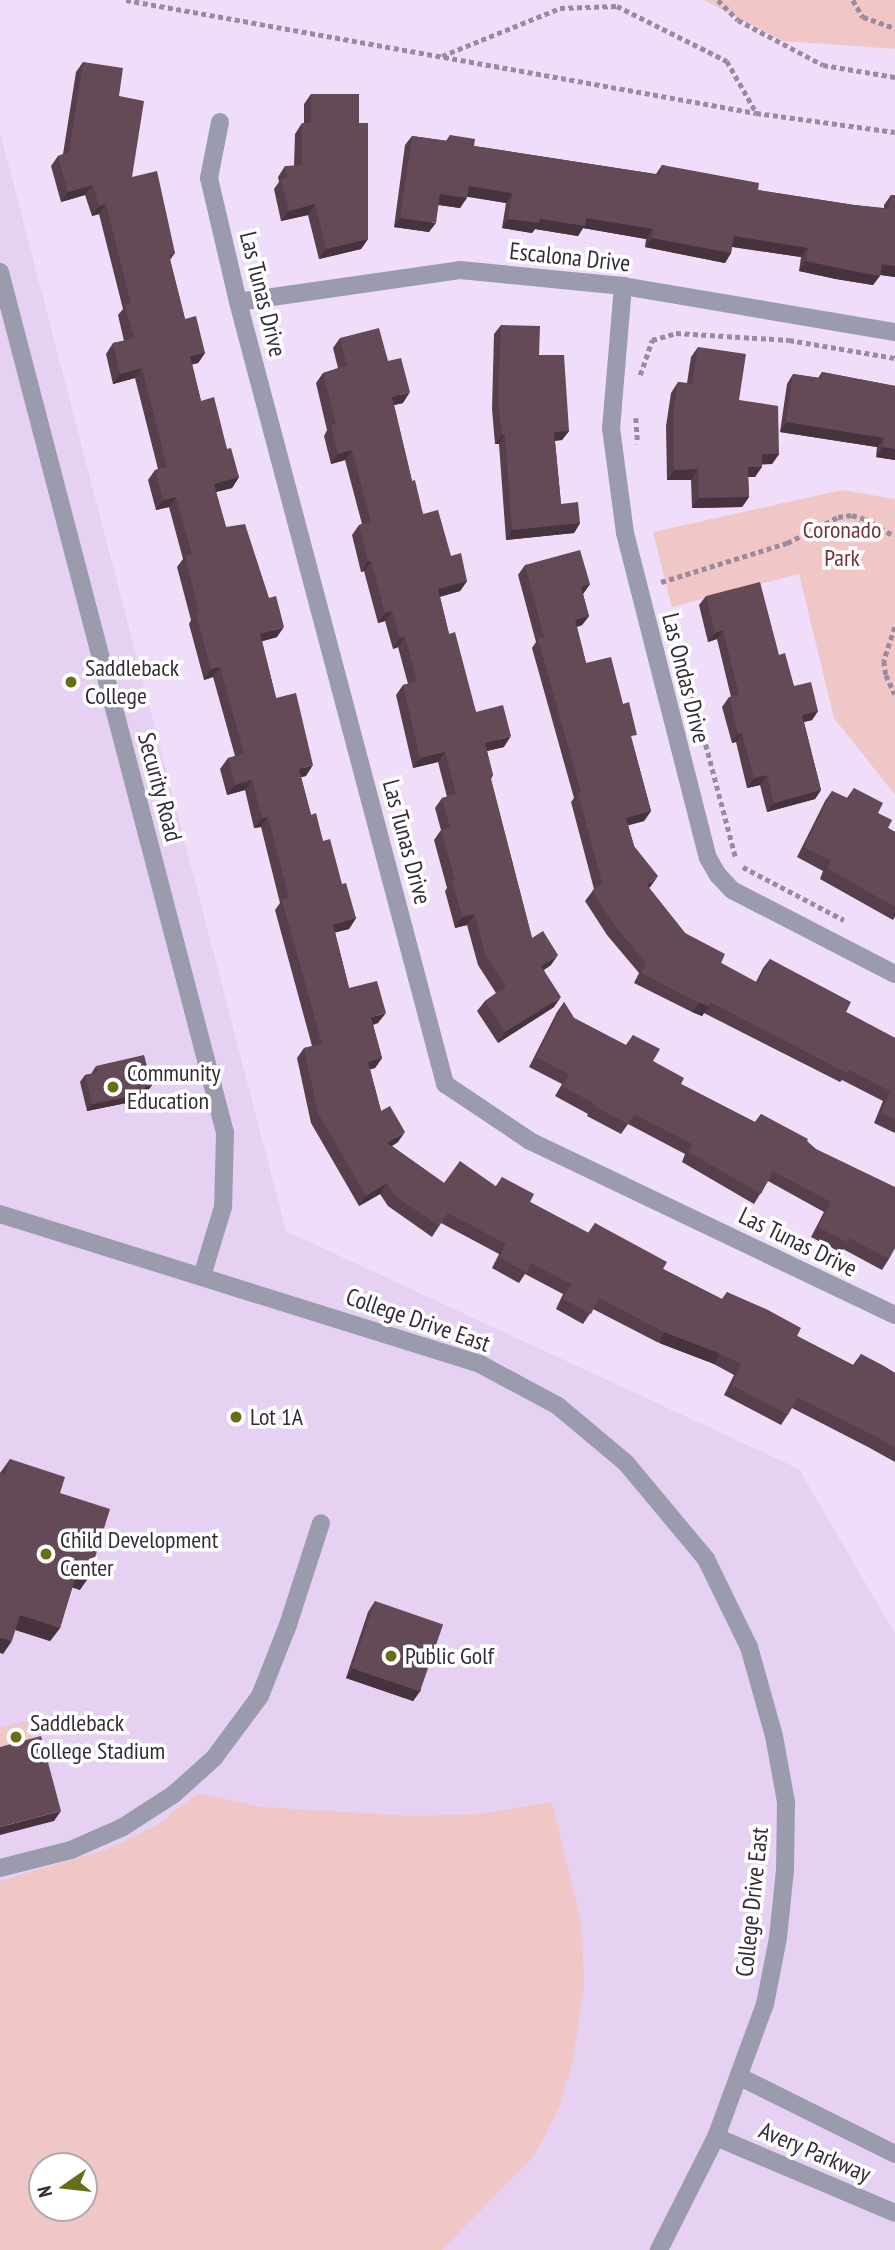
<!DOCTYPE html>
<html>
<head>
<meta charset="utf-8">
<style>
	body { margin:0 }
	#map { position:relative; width:895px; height:2250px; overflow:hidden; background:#efddf9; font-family:"PT Sans Narrow",sans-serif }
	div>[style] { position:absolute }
	.built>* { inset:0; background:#e7d1f3 }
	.green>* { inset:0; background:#f1c6c7 }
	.path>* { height:4.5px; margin-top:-2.25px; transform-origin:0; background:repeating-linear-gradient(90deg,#988b9f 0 5px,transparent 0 8.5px) }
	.minor>* { height:18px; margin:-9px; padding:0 9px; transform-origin:9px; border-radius:9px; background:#9a9cad }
	.wall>* { inset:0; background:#563f4b }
	.shaded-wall>* { inset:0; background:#46333d; transform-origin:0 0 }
	.building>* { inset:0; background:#644957; transform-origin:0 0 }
	.dots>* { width:19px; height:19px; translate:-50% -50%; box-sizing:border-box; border:4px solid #fff; border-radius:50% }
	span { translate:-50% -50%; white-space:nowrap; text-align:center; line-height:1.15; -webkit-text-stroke:7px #fff; paint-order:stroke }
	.street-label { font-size:24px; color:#342d38 }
	.park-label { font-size:24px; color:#713337 }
	.poi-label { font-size:24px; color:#342d38 }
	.left { translate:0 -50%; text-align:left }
	.north { position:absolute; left:28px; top:2152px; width:70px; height:70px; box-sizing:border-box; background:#fff; border:2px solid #aeabaf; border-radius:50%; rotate:256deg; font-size:19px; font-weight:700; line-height:28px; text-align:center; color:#342d38 }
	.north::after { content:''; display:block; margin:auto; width:24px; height:32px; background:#676e14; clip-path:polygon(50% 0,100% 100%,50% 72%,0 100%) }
</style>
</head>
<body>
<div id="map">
	<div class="built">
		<div style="clip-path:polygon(evenodd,0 132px,286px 1231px,799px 1469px,895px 1634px,895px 2250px,0 2250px,0 132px,42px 2166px,84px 2166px,84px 2208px,42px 2208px,42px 2166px)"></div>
	</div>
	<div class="green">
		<div style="clip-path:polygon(704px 0,895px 0,895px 49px,783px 41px)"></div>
		<div style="clip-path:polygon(842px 490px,895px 499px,895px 795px,834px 718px,799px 574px,672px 607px,653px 532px)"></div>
		<div style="clip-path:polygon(27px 1721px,34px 1746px,0 1755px,0 1728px)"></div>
		<div style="clip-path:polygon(evenodd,198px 1793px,262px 1807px,413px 1816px,480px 1814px,552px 1802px,582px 1926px,584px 1985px,573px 2061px,559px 2108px,534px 2156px,442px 2250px,0 2250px,0 1881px,108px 1849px,157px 1825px,198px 1793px,42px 2166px,84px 2166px,84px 2208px,42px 2208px,42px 2166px)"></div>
	</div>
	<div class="path">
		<div style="left:126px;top:0;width:640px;rotate:10.17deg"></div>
		<div style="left:756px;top:113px;width:140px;rotate:7.8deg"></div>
		<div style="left:718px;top:0;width:28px;rotate:45deg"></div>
		<div style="left:738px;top:20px;width:96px;rotate:27.9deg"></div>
		<div style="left:823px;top:65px;width:73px;rotate:9.5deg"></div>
		<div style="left:853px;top:0;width:20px;rotate:60deg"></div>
		<div style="left:863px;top:17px;width:34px;rotate:19deg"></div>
		<div style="left:442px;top:56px;width:127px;rotate:-22.1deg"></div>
		<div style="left:560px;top:8px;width:57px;rotate:-2deg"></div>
		<div style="left:617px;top:6px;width:123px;rotate:26.6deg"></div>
		<div style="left:727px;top:61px;width:59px;rotate:60.4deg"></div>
		<div style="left:640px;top:375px;width:37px;rotate:-71deg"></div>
		<div style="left:652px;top:340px;width:25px;rotate:-16deg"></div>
		<div style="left:676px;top:333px;width:113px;rotate:3.5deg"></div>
		<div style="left:789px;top:340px;width:108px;rotate:9.6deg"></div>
		<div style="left:636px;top:418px;width:26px;rotate:86deg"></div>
		<div style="left:661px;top:582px;width:132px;rotate:-17.2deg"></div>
		<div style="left:787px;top:543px;width:57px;rotate:-27deg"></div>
		<div style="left:838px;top:517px;width:14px;rotate:-8deg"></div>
		<div style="left:852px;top:515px;width:14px;rotate:17deg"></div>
		<div style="left:865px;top:519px;width:34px;rotate:30deg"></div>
		<div style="left:895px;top:627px;width:36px;rotate:108deg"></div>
		<div style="left:884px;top:661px;width:14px;rotate:82deg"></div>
		<div style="left:886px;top:675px;width:21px;rotate:65deg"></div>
		<div style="left:682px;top:654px;width:211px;rotate:75.2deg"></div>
		<div style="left:743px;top:867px;width:114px;rotate:27.7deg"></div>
	</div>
	<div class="minor">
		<div style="left:220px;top:122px;width:57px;rotate:101.1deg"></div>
		<div style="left:209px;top:178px;width:127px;rotate:76.8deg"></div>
		<div style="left:238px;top:302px;width:809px;rotate:75.17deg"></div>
		<div style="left:445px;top:1084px;width:102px;rotate:33.8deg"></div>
		<div style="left:530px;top:1141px;width:404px;rotate:25.5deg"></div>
		<div style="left:0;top:272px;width:890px;rotate:75.35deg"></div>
		<div style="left:225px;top:1133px;width:74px;rotate:91.5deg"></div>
		<div style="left:223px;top:1207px;width:72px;rotate:106.9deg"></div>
		<div style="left:623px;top:286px;width:143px;rotate:94.8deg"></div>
		<div style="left:611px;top:428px;width:106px;rotate:82.4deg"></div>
		<div style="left:625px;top:533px;width:335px;rotate:75.7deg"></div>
		<div style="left:708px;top:858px;width:20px;rotate:60deg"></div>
		<div style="left:718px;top:875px;width:21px;rotate:47deg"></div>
		<div style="left:732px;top:890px;width:183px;rotate:27.3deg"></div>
		<div style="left:238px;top:302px;width:224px;rotate:-8.2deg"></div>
		<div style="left:460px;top:270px;width:164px;rotate:5.6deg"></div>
		<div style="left:623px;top:286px;width:276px;rotate:9.6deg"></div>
		<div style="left:0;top:1214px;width:503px;rotate:17.35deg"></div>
		<div style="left:480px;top:1364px;width:89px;rotate:28.3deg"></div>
		<div style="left:558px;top:1406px;width:89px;rotate:40deg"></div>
		<div style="left:626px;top:1463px;width:125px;rotate:50.2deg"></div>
		<div style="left:706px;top:1559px;width:98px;rotate:64deg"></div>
		<div style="left:749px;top:1647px;width:92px;rotate:74.3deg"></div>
		<div style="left:774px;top:1736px;width:67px;rotate:79.7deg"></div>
		<div style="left:786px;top:1802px;width:68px;rotate:90.8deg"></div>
		<div style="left:785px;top:1870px;width:68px;rotate:95.9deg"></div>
		<div style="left:778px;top:1938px;width:67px;rotate:101.1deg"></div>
		<div style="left:765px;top:2004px;width:142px;rotate:110.2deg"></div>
		<div style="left:716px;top:2137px;width:127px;rotate:116.8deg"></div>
		<div style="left:0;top:1868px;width:73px;rotate:-14.2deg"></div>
		<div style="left:71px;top:1850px;width:57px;rotate:-23.9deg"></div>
		<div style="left:123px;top:1827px;width:61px;rotate:-32.9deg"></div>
		<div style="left:174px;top:1794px;width:54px;rotate:-42deg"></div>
		<div style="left:214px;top:1758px;width:77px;rotate:-53.4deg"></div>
		<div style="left:260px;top:1696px;width:76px;rotate:-68.5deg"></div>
		<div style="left:288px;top:1625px;width:107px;rotate:-72.1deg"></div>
		<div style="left:740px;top:2077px;width:173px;rotate:26.4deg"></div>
		<div style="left:716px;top:2137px;width:194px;rotate:23deg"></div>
	</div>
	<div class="wall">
		<div style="clip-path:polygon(83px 62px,119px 96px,132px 177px,175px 253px,170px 260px,185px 319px,205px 353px,198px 363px,192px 364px,201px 401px,227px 449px,239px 477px,232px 488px,216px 492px,226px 527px,277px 637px,262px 641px,276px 698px,306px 776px,301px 777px,311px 815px,323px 841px,356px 918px,349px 929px,335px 932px,349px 988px,378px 1023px,373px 1025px,382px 1058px,375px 1068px,370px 1069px,381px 1111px,398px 1142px,392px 1146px,444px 1183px,496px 1186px,502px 1177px,530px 1202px,588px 1233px,595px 1223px,663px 1269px,722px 1299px,727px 1292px,797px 1336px,853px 1365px,861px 1354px,895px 1373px,895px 1462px,868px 1447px,792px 1408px,781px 1425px,724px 1395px,734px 1375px,712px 1363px,657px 1342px,593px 1309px,583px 1324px,556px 1309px,563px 1294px,525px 1274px,519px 1283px,492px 1268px,499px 1254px,441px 1223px,432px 1237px,388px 1206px,380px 1194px,359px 1206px,311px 1123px,297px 1058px,304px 1048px,312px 1046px,275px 910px,280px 903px,261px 827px,254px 828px,245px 790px,227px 795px,220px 769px,228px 758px,235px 756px,213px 677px,204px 680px,189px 624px,191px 620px,177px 567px,183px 559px,169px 507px,156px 510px,148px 480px,155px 470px,158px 469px,135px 378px,113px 384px,106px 354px,113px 343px,124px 341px,118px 315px,123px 309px,99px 214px,92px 216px,85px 195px,61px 202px,51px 166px,58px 156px,63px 154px,76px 72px)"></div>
		<div style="clip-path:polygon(311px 94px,359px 123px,368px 239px,361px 249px,319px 259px,308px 215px,281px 221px,274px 189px,279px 182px,278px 177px,285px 166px,294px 166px,295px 134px,302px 123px,304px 123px,304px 104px)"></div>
		<div style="clip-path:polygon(450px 135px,474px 146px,656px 174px,662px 165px,758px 190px,854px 205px,884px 208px,884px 205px,891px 195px,895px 195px,895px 277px,880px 275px,873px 285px,836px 279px,799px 271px,801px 257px,732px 247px,731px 253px,725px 263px,645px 247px,646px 239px,583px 228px,578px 236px,535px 229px,532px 233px,502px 228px,506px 203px,467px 196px,460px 208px,438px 205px,429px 232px,394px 227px,405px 145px,412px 136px,446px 141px)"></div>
		<div style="clip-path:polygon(501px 325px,539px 355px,569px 431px,562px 440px,555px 441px,561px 504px,580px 523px,574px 533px,506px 540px,499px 444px,495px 444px,492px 409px,494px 334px)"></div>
		<div style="clip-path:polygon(340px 338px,388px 361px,403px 403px,394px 405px,412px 481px,423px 514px,467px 581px,460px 591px,440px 597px,449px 634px,476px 712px,504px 747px,487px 751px,493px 775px,491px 779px,532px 938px,551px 965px,544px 970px,554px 1007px,498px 1043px,477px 1011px,485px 1001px,496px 993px,478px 965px,467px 925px,455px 928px,445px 891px,447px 888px,434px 840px,441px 830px,435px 808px,442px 798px,447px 797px,438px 762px,413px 768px,396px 695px,403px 685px,408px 684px,398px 647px,393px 649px,385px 621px,378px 623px,364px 571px,361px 572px,352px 535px,359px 525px,362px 524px,345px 460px,331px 464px,324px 436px,327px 430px,316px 383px,323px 373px,338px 368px,333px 348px)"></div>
		<div style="clip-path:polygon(698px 347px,779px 454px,772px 464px,762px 464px,755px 477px,748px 477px,749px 497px,742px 507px,692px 508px,691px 480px,667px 480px,666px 426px,671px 393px,678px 382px,687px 383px,691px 357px)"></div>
		<div style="clip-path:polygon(822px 372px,895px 386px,895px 460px,876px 457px,877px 447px,780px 432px,787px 384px,793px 374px,818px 378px)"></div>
		<div style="clip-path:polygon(525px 565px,590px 584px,583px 594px,589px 616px,582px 625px,577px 627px,586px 663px,632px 741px,651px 811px,644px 821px,628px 825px,634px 846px,651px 886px,649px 888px,685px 933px,721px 963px,756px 982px,763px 968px,770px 959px,846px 1012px,895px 1038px,895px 1133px,874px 1123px,883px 1101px,842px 1080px,840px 1082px,704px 1013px,702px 1016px,692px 1012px,634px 983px,639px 973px,607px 935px,585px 901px,594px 889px,571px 802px,574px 798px,532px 648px,536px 642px,518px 575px)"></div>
		<div style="clip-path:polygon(706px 596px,779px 655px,794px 686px,818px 711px,812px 720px,804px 722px,821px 790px,815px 799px,767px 812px,760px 785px,747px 788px,736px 742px,732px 743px,722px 707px,729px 697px,731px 697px,717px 639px,708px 642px,699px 605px)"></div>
		<div style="clip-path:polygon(854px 788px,878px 813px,888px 828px,895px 832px,895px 917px,893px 920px,820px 879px,823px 871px,797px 857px,825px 801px,832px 791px,847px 798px)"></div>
		<div style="clip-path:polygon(564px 1002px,574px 1018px,626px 1045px,633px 1035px,653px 1061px,681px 1084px,755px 1122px,761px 1114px,807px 1141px,889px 1259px,882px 1270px,843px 1249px,840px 1252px,811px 1237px,824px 1212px,768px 1181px,754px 1204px,682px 1162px,685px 1154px,628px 1124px,621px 1134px,587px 1116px,588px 1114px,555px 1096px,562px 1084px,529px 1067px,557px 1012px)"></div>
		<div style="clip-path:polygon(96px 1066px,152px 1085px,141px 1100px,87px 1111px,80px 1082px,85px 1075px,91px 1074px)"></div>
		<div style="clip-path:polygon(10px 1459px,60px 1493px,80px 1590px,72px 1587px,60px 1628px,50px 1641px,15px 1630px,3px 1654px,0 1473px)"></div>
		<div style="clip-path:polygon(375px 1601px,421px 1690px,413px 1701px,346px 1678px,368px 1612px)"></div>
	</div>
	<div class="shaded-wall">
		<div style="clip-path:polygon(93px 185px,85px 195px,61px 202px,68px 192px)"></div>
		<div style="clip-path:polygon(469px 186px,512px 193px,506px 203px,462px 196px)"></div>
		<div style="clip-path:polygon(440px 194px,467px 198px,460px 208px,433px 204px)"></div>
		<div style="clip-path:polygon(106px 204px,99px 214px,92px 216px,99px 206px)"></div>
		<div style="clip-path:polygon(315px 204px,308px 215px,281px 221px,289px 211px)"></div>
		<div style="clip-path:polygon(400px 218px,436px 223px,429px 232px,394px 227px)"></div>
		<div style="clip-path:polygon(586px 218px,653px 229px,646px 239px,583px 228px,578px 236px,535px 229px,532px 233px,502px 228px,508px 219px)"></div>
		<div style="clip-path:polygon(734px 236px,808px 248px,801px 257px,727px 246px)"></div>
		<div style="clip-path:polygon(652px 238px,731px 253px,725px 263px,645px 247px)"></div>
		<div style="clip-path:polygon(368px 239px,361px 249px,319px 259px,326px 249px)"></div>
		<div style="clip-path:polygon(806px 261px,880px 276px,873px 285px,836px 279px,799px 271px)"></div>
		<div style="clip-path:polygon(882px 264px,895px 266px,895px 277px,875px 274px)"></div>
		<div style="clip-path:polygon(205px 353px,198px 363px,183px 367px,190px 356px)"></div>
		<div style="clip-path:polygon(142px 368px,135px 378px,113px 384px,120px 374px)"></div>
		<div style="clip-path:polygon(410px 392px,403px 403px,385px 407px,392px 397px)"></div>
		<div style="clip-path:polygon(786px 422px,884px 438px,877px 447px,780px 432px)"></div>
		<div style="clip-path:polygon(569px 431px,562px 440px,547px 441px,554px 432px)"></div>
		<div style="clip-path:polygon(505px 434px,499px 444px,495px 444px,502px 435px)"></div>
		<div style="clip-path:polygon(883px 447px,895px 449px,895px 460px,876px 457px)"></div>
		<div style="clip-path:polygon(352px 450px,345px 460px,331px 464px,338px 454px)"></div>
		<div style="clip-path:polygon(762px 454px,779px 454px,772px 464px,754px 465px)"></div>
		<div style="clip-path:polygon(748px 467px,762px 467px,755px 477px,741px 477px)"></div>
		<div style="clip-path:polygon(698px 469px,691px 480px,667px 480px,674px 470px)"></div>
		<div style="clip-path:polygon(239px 477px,232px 488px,207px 494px,214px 484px)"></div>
		<div style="clip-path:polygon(176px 497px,169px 507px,156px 510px,163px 500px)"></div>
		<div style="clip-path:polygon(749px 497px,742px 507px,692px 508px,699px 498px)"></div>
		<div style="clip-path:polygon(580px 523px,574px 533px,506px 540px,512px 530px)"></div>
		<div style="clip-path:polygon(368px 561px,371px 561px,364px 571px,361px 572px)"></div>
		<div style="clip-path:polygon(467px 581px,460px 591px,430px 599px,438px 589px)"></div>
		<div style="clip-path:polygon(590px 584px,583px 594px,581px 587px)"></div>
		<div style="clip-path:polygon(392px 611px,385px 621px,378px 623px,385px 613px)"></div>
		<div style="clip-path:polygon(589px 616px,582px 625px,568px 629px,575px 620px)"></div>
		<div style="clip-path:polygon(284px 627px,277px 637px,253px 644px,260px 634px)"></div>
		<div style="clip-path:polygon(723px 630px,717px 639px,708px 642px,715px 633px)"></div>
		<div style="clip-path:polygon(405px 637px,398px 647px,393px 649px,400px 638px)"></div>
		<div style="clip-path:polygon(220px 667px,213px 677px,204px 680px,211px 669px)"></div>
		<div style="clip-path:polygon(818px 711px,812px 720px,795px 724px,802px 715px)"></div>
		<div style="clip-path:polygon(742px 733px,736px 742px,732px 743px,738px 734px)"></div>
		<div style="clip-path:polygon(511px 736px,504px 747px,478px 753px,485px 743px)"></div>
		<div style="clip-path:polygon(445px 752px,438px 762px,413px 768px,420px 758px)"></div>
		<div style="clip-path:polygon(313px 765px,306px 776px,292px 779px,299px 769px)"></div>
		<div style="clip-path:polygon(767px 775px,760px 785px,747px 788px,754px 778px)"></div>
		<div style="clip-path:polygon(252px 780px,245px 790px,227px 795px,235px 785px)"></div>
		<div style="clip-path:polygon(821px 790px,815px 799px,767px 812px,774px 803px)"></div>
		<div style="clip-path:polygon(651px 811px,644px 821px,619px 828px,626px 818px)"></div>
		<div style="clip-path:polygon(268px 817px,261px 827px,254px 828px,262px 818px)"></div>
		<div style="clip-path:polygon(658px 876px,651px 886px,640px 895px,647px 885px)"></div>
		<div style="clip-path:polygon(475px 914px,467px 925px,455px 928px,462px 917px)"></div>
		<div style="clip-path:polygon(356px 918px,349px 929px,326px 935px,333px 925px)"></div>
		<div style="clip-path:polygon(558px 955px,551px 965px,534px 976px,541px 966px)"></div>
		<div style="clip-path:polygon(561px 997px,554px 1007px,498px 1043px,505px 1032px)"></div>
		<div style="clip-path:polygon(699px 1003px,709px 1006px,702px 1016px,692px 1012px)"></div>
		<div style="clip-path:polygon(386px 1013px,378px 1023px,364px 1027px,371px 1017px)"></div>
		<div style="clip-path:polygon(382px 1058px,375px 1068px,361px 1072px,368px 1062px)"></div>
		<div style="clip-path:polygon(152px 1085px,147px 1092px,140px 1094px,145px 1087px)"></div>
		<div style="clip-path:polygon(146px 1093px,141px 1100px,87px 1111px,92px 1104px)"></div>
		<div style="clip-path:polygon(405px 1132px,398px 1142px,380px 1153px,387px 1143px)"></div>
		<div style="clip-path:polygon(387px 1183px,380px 1194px,359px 1206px,366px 1196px)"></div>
		<div style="left:664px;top:1332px;width:59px;height:12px;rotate:21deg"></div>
		<div style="clip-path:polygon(77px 1573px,89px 1577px,80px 1590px,68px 1586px)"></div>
		<div style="clip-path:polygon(20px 1615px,60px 1628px,50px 1641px,11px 1628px)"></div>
		<div style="clip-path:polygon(0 1637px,12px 1641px,3px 1654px,0 1653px)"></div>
		<div style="clip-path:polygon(353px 1668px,421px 1690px,413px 1701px,346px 1678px)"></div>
		<div style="clip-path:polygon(61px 1811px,54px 1821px,0 1835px,0 1827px)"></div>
	</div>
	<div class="building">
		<div style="clip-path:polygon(83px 62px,123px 68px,119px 96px,144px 101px,132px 177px,157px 171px,175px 253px,169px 255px,185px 319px,196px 316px,205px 353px,190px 356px,201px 401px,214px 397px,227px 449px,231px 448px,239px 477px,214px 484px,226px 527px,245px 524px,269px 598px,276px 596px,284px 627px,260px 634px,276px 698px,296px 693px,313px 765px,299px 769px,311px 815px,316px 813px,323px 841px,330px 839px,342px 884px,346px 883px,356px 918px,333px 925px,349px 988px,377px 981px,386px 1013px,371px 1017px,382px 1058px,368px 1062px,381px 1111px,390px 1106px,405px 1132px,387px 1143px,444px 1183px,460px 1161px,497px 1187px,502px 1177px,534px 1194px,530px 1202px,589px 1233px,595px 1223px,667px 1262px,663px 1269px,723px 1300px,727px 1292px,768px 1310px,801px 1328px,797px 1336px,855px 1366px,861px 1354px,884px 1366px,895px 1373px,895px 1448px,875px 1436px,797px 1397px,788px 1415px,732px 1385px,741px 1364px,719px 1353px,664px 1332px,599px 1298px,591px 1314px,563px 1299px,571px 1284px,531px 1263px,527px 1273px,499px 1257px,506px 1244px,448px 1213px,439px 1226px,395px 1196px,387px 1183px,366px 1196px,318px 1113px,304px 1048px,322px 1044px,282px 900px,289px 898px,268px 817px,262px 818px,252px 780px,235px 785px,228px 758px,244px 754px,220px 667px,211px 669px,196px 614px,199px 613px,185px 556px,192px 554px,176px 497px,163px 500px,155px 470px,167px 467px,142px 368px,120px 374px,113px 343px,134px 338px,125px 305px,131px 304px,106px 204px,99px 206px,93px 185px,68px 192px,58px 156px,69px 153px)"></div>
		<div style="clip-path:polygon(311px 94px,359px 94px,359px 123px,368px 123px,368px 239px,326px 249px,315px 204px,289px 211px,281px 179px,288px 177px,285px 166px,302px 165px,302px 123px,311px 123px)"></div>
		<div style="clip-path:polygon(450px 135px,475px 139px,474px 146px,660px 175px,662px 165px,759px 183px,758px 190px,854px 205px,888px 209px,891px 195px,895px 195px,895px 266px,882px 264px,880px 276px,843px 269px,806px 261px,808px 248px,734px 236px,731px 253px,652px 238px,653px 229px,586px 218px,585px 226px,540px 219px,539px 223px,508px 219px,512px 193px,469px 186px,467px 198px,440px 194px,436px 223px,400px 218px,412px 136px,449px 141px)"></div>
		<div style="clip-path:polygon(501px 325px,540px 326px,539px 355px,564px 355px,569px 431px,554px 432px,561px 504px,578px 502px,580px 523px,512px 530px,505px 434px,502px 435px,498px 400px)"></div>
		<div style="clip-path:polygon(379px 328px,388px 361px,401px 358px,410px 392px,392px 397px,412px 481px,415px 480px,423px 514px,438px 510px,451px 556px,461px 553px,467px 581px,438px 589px,449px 634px,455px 632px,476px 712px,503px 705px,511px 736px,485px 743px,493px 775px,490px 776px,532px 938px,543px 931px,558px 955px,541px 966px,561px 997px,505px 1032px,485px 1001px,506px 987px,485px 954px,475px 914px,462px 917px,452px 880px,455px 880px,441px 830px,450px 827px,442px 798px,456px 794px,445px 752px,420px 758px,403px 685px,417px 681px,405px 637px,400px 638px,392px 611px,385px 613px,371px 561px,368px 561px,359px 525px,371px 522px,352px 450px,338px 454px,331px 425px,336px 424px,323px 373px,347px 366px,340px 338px)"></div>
		<div style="clip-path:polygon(698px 347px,746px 354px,739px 400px,778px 406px,779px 454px,762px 454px,762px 467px,748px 467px,749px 497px,699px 498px,698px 469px,674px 470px,673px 415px,678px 382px,692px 384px)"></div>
		<div style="clip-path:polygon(822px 372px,895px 386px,895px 449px,883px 447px,884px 438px,786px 422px,793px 374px,821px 378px)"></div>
		<div style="clip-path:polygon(580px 550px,590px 584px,581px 587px,589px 616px,575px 620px,586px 663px,611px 657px,623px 704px,629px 702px,637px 735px,631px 736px,651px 811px,626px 818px,634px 846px,658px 876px,647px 885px,685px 933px,725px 954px,721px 963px,758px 983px,770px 959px,851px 1002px,846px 1012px,895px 1038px,895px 1120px,881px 1113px,890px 1091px,849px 1070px,847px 1073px,710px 1002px,709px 1006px,699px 1003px,641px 973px,646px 963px,614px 925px,592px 891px,602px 883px,578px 793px,581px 792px,538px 639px,544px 637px,525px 565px)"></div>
		<div style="clip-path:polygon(760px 582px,779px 655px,785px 653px,794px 686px,811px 682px,818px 711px,802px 715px,821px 790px,774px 803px,767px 775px,754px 778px,742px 733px,738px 734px,729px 697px,739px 695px,723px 630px,715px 633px,706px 596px)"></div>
		<div style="clip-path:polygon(854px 788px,883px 803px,878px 813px,892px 820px,888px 828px,895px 832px,895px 907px,827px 868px,831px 861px,804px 847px,832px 791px,849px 799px)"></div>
		<div style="clip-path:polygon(564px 1002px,574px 1018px,627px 1046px,633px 1035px,660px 1049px,653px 1061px,684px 1078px,681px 1084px,756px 1123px,761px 1114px,808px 1139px,807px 1141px,816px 1149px,895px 1187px,895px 1248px,889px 1259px,849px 1238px,847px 1242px,818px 1227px,831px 1202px,773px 1171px,761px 1194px,689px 1152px,692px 1144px,634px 1114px,628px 1124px,594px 1106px,595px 1104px,562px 1086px,569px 1074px,536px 1057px)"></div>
		<div style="clip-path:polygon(144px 1055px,152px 1085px,145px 1087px,146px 1093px,92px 1104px,85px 1075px,98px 1072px,96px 1066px)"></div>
		<div style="clip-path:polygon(10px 1459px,65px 1477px,60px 1493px,110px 1509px,89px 1577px,77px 1573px,60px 1628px,20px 1615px,12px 1641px,0 1637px,0 1473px,5px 1475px)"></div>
		<div style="left:375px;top:1601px;width:72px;height:71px;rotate:19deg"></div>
		<div style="clip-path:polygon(41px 1736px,61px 1811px,0 1827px,0 1747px)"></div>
	</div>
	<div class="dots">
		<div style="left:71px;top:682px;background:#676e14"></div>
		<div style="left:113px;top:1087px;background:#676e14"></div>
		<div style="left:236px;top:1417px;background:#676e14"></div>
		<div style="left:46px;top:1554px;background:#676e14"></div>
		<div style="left:391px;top:1656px;background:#676e14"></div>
		<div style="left:16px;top:1737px;background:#676e14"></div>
	</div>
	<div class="street-label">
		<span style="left:570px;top:257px;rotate:6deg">Escalona Drive</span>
		<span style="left:263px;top:294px;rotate:76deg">Las Tunas Drive</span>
		<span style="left:686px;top:678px;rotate:76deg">Las Ondas Drive</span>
		<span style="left:160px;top:787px;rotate:75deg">Security Road</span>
		<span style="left:407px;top:842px;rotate:75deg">Las Tunas Drive</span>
		<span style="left:798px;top:1242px;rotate:26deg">Las Tunas Drive</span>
		<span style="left:418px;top:1320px;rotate:19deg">College Drive East</span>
		<span style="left:752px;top:1902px;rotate:-84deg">College Drive East</span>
		<span style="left:815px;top:2152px;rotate:23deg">Avery Parkway</span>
	</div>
	<div class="park-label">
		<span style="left:842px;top:544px">Coronado<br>Park</span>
	</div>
	<div class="poi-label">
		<span class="left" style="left:85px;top:682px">Saddleback<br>College</span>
		<span class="left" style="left:127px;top:1087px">Community<br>Education</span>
		<span class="left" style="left:250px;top:1417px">Lot 1A</span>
		<span class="left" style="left:60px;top:1554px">Child Development<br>Center</span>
		<span class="left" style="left:405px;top:1656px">Public Golf</span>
		<span class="left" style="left:30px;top:1737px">Saddleback<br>College Stadium</span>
	</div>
	<div class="north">N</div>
</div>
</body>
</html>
